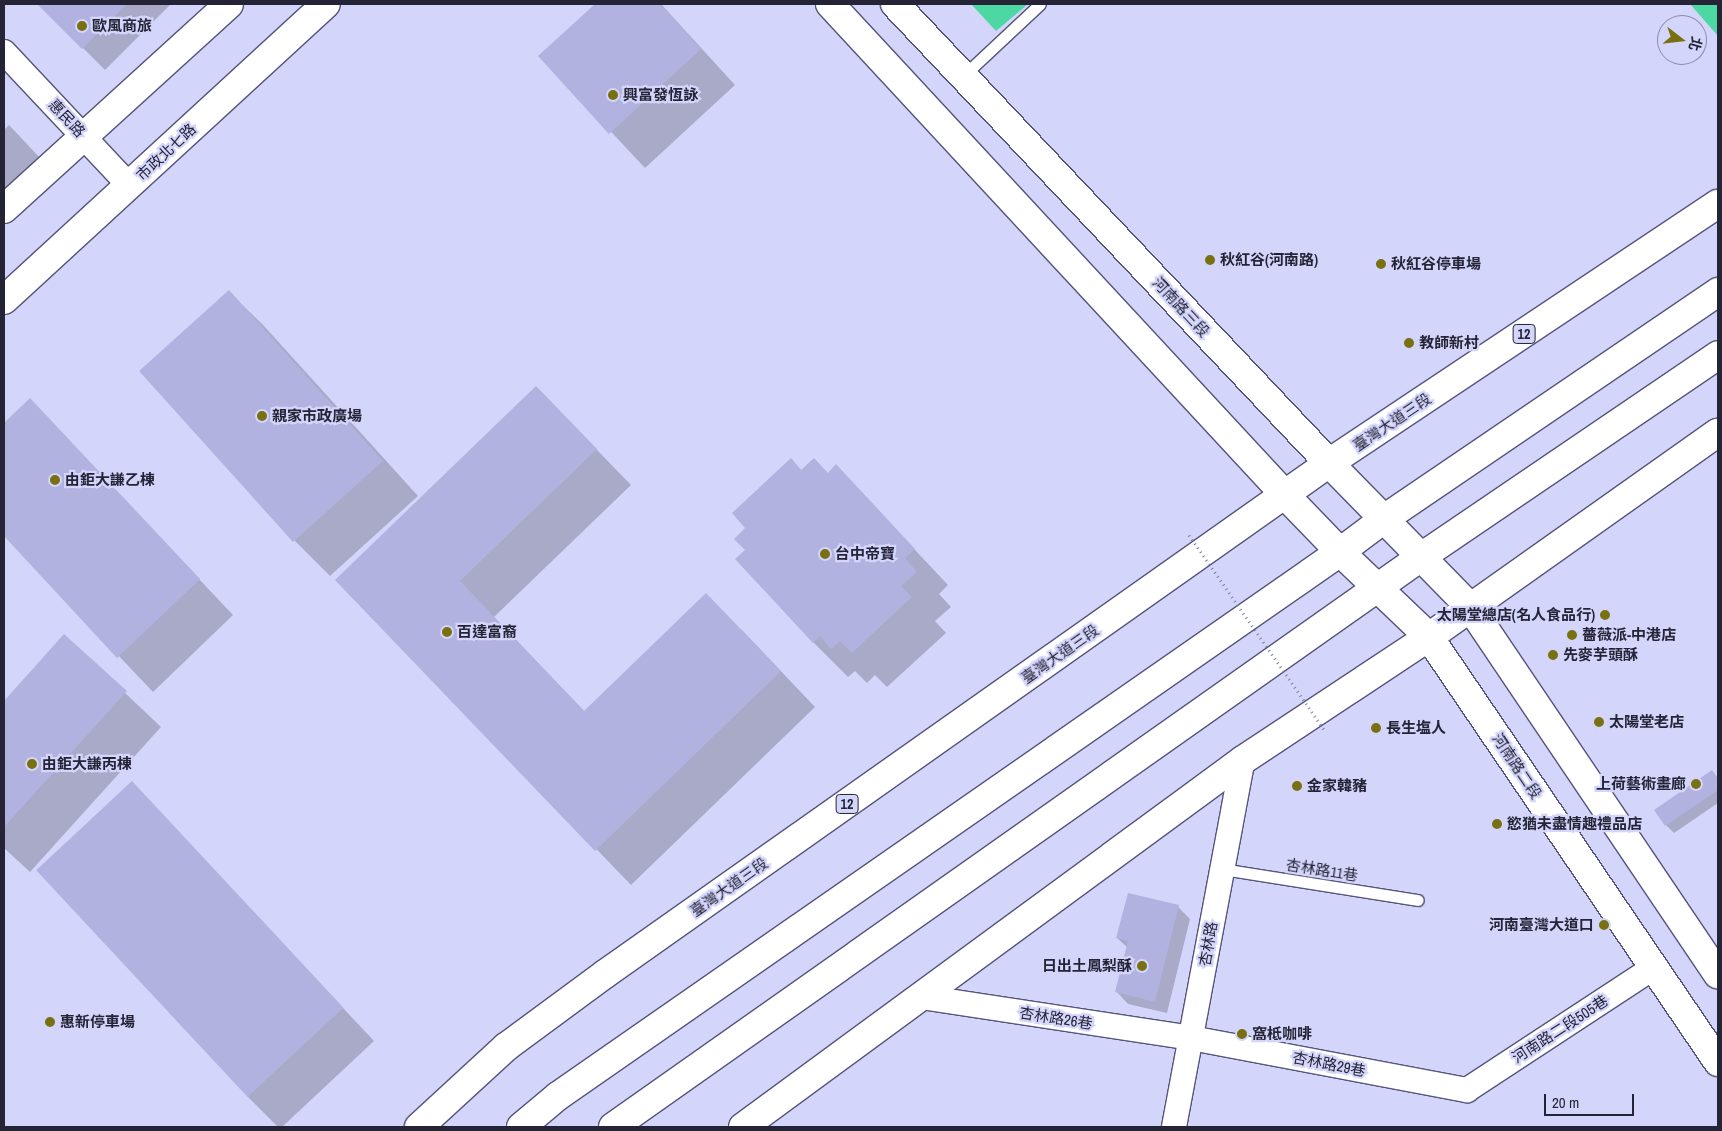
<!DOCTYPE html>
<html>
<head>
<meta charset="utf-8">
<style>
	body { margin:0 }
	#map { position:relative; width:1722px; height:1131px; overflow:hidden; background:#d4d5fb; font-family:"Archivo Narrow","Noto Sans TC",sans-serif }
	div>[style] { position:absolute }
	.green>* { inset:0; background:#4dd7a3 }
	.shadow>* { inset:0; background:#0003 }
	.building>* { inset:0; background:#b1b2e0; transform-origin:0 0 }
	.roads { filter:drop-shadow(1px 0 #55547c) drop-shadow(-1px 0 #55547c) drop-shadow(0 1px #55547c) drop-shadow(0 -1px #55547c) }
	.lane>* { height:11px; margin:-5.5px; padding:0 5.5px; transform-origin:5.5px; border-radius:5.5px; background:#fff }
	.street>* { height:24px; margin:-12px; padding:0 12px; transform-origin:12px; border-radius:12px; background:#fff }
	.secondary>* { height:28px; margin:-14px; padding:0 14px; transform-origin:14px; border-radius:14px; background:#fff }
	.primary>* { height:28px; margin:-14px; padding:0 14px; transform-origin:14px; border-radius:14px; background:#fff }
	.path-bridge>* { height:3px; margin-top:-1.5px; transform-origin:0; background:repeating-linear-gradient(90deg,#7c7d99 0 1px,transparent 0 5px) }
	.dots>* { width:14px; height:14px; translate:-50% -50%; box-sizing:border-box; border:2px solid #d4d5fb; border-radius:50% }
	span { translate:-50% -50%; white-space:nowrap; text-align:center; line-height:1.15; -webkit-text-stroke:4.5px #d4d5fb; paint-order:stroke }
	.shield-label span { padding:1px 4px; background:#d4d5fb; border:1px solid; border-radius:4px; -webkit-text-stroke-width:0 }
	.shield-label { font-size:14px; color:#242436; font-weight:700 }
	.poi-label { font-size:15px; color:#242436; font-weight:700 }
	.left { translate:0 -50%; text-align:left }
	.right { translate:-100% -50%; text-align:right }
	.street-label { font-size:15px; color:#242436 }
	.frame { position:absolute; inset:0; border:5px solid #242436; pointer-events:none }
	.north { position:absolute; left:1657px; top:15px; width:50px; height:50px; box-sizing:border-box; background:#d4d5fb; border:1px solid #8e8eac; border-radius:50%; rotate:106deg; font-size:14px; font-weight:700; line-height:20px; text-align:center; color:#242436 }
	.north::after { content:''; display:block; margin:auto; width:18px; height:22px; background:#787011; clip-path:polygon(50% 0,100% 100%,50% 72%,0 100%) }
	.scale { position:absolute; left:1544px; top:1094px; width:90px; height:22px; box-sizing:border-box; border:2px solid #242436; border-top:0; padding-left:6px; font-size:15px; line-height:18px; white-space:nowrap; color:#242436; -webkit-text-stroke:4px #d4d5fb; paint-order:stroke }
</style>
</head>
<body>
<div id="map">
	<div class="green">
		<div style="clip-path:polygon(971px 4px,1028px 4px,996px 31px)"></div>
		<div style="clip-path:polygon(1690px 4px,1718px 4px,1718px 36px)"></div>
	</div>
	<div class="shadow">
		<div style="clip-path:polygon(39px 4px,171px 4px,105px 70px)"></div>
		<div style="clip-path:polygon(597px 4px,661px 4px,735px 85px,645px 168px,540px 56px)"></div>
		<div style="clip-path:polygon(9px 125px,42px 160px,4px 196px,4px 130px)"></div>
		<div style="clip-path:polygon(229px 292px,264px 326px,418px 496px,330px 576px,296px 542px,142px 372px)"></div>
		<div style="clip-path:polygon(536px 387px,631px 485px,494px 617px,585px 712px,741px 629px,815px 707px,631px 885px,337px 580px)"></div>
		<div style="clip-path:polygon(30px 400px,233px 615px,153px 692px,4px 535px,4px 425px)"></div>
		<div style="clip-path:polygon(791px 460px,802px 471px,828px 474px,836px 466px,948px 585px,939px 594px,951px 607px,935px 621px,946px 633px,887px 687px,875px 675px,867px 683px,855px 671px,848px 677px,813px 642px,747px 528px)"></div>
		<div style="clip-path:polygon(65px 636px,161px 727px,30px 872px,4px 848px,4px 703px)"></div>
		<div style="clip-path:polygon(1712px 771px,1718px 778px,1718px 803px,1674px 833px,1666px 825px)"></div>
		<div style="clip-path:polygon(132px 783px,374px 1041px,282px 1127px,278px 1127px,248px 1097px)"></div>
		<div style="clip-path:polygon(1178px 907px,1190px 919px,1167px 1013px,1128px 1004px,1116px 991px,1127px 947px,1117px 938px)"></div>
	</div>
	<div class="building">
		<div style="clip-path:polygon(37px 4px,127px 4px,82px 49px)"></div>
		<div style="clip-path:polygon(595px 4px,660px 4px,701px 49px,609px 134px,538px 56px)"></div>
		<div style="left:229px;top:290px;width:230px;height:121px;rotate:48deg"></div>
		<div style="clip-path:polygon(536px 386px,597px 449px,460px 581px,584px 711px,706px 593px,781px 671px,595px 851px,335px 580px)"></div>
		<div style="clip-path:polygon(30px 398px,200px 579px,117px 658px,4px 536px,4px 423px)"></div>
		<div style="clip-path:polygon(791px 458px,801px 470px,814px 458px,828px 473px,836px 464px,915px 549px,905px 558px,917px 572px,901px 586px,912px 597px,852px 653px,840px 641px,831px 649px,820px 636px,813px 643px,735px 559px,745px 550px,734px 539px,745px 528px,732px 513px)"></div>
		<div style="clip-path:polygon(64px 634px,127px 691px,4px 827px,4px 701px)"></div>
		<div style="clip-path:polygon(1712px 770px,1718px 779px,1718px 790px,1665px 826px,1654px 810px)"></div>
		<div style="left:132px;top:781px;width:310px;height:131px;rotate:47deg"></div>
		<div style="clip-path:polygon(1128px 893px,1179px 905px,1155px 1002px,1115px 992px,1128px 941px,1116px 938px)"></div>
	</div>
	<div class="roads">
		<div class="lane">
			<div style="left:963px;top:76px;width:105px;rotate:-43.1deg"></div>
			<div style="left:1222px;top:869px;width:198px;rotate:9deg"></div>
		</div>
		<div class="street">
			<div style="left:4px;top:52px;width:184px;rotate:46.8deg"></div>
			<div style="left:921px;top:997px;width:273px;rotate:8.6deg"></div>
			<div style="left:1191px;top:1038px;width:281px;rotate:10.7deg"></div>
			<div style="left:1467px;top:1090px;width:224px;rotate:-33.3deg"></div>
			<div style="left:1174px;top:1127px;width:373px;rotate:-79.4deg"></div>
		</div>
		<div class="secondary">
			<div style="left:830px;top:4px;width:671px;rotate:47.17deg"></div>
			<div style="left:1286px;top:496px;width:78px;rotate:46deg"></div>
			<div style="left:1340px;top:552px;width:123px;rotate:43.7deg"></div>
			<div style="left:1429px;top:637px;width:514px;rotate:55.78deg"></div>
			<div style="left:895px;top:4px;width:632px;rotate:46.6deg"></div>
			<div style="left:1329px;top:463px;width:202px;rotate:45.6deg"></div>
			<div style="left:1470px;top:607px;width:443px;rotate:56deg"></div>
			<div style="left:4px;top:209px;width:304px;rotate:-42.3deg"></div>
			<div style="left:4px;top:300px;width:437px;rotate:-42.6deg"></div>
		</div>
		<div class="primary">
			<div style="left:419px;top:1127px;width:118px;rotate:-42.6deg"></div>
			<div style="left:506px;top:1047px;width:123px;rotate:-36.4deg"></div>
			<div style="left:605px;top:974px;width:886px;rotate:-35.21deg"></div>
			<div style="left:1329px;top:463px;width:467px;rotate:-33.7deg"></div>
			<div style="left:521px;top:1127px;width:48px;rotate:-40deg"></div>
			<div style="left:558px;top:1096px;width:953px;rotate:-34.82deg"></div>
			<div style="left:1340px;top:552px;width:55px;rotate:-36.9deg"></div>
			<div style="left:1384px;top:519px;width:404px;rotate:-34.2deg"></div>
			<div style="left:613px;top:1127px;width:989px;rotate:-35.2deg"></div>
			<div style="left:1421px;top:557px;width:359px;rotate:-34.2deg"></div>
			<div style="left:743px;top:1127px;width:620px;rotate:-36.28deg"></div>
			<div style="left:1243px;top:760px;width:223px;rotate:-33.5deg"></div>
			<div style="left:1429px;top:637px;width:354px;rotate:-35.3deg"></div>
		</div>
	</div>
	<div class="path-bridge">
		<div style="left:1189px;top:535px;width:240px;rotate:55.2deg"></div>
	</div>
	<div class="dots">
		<div style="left:82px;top:26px;background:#787011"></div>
		<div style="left:613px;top:95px;background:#787011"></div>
		<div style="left:1210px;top:260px;background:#787011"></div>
		<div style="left:1381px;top:264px;background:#787011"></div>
		<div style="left:1409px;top:343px;background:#787011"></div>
		<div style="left:262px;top:416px;background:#787011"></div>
		<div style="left:55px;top:480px;background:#787011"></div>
		<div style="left:825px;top:554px;background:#787011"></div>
		<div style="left:1605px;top:615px;background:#787011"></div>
		<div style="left:447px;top:632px;background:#787011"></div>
		<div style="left:1572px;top:635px;background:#787011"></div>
		<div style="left:1553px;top:655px;background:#787011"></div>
		<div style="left:1599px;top:722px;background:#787011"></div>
		<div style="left:1376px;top:728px;background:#787011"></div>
		<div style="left:32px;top:764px;background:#787011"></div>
		<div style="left:1696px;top:784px;background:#787011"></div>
		<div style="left:1297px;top:786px;background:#787011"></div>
		<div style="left:1497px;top:824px;background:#787011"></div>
		<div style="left:1604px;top:925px;background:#787011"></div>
		<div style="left:1142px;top:966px;background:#787011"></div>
		<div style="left:50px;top:1022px;background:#787011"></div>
		<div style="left:1242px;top:1034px;background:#787011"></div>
	</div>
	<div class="shield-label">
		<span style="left:1524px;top:334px">12</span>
		<span style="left:847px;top:804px">12</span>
	</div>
	<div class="poi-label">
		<span class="left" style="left:92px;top:26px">歐風商旅</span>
		<span class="left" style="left:623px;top:95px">興富發恆詠</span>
		<span class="left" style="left:1220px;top:260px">秋紅谷(河南路)</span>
		<span class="left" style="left:1391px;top:264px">秋紅谷停車場</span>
		<span class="left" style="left:1419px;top:343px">教師新村</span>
		<span class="left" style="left:272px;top:416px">親家市政廣場</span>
		<span class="left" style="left:65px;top:480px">由鉅大謙乙棟</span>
		<span class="left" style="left:835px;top:554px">台中帝寶</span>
		<span class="right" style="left:1595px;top:615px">太陽堂總店(名人食品行)</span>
		<span class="left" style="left:457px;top:632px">百達富裔</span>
		<span class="left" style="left:1582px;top:635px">薔薇派-中港店</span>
		<span class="left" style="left:1563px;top:655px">先麥芋頭酥</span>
		<span class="left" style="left:1609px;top:722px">太陽堂老店</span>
		<span class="left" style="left:1386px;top:728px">長生塩人</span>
		<span class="left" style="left:42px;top:764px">由鉅大謙丙棟</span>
		<span class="right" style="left:1686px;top:784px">上荷藝術畫廊</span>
		<span class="left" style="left:1307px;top:786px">金家韓豬</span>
		<span class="left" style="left:1507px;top:824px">慾猶未盡情趣禮品店</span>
		<span class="right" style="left:1594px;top:925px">河南臺灣大道口</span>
		<span class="right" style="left:1132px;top:966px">日出土鳳梨酥</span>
		<span class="left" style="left:60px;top:1022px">惠新停車場</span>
		<span class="left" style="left:1252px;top:1034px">窩柢咖啡</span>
	</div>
	<div class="street-label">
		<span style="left:67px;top:118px;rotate:47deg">惠民路</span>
		<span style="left:166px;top:152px;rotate:-43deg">市政北七路</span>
		<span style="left:1181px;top:307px;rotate:47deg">河南路三段</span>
		<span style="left:1392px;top:422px;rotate:-34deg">臺灣大道三段</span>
		<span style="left:1060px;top:654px;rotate:-35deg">臺灣大道三段</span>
		<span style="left:1517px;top:766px;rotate:56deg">河南路二段</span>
		<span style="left:1322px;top:870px;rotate:9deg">杏林路11巷</span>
		<span style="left:729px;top:887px;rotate:-35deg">臺灣大道三段</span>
		<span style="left:1208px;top:944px;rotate:-80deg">杏林路</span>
		<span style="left:1056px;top:1018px;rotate:9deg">杏林路26巷</span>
		<span style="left:1560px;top:1029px;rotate:-33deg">河南路二段505巷</span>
		<span style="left:1329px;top:1064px;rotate:11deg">杏林路29巷</span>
	</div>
	<div class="frame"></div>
	<div class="north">北</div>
	<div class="scale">20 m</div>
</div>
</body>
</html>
